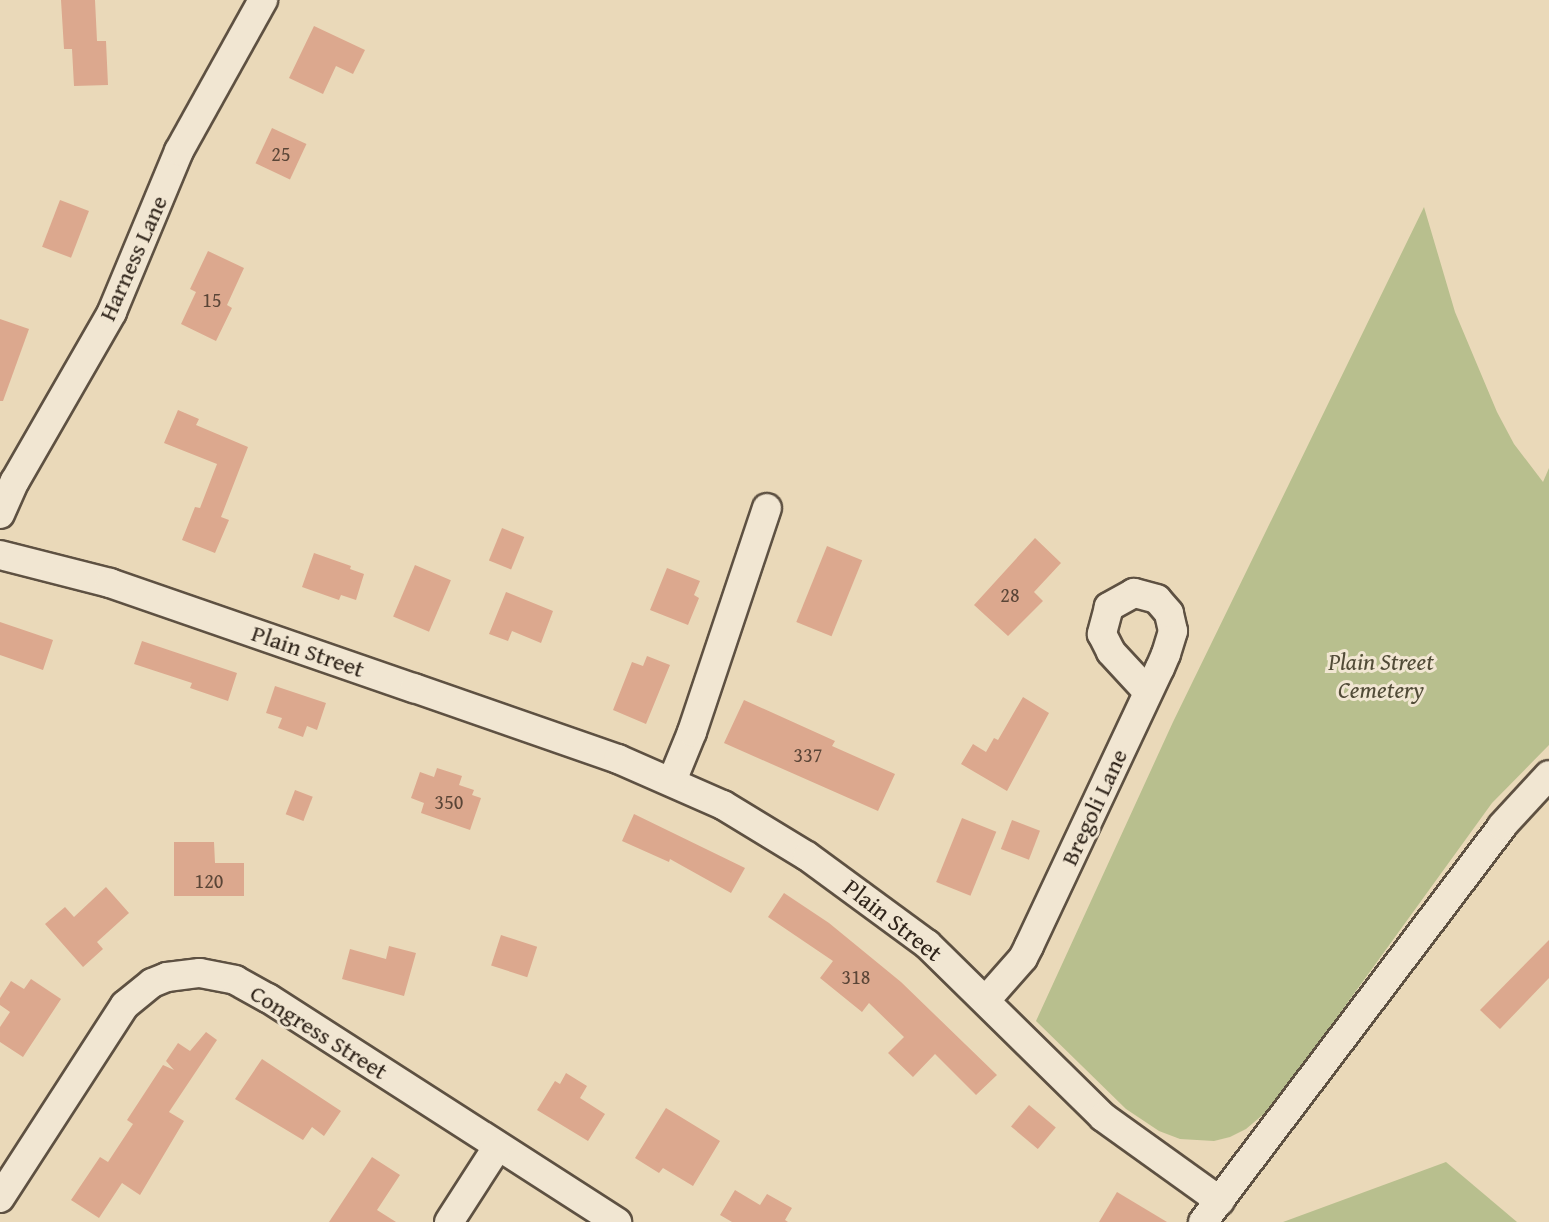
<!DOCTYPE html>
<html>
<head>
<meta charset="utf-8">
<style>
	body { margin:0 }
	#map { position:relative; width:1549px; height:1222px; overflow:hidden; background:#ead9b9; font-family:"Gentium Book Plus",serif }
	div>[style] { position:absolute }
	.green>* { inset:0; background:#b8bf8e }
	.building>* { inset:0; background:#dca88e; transform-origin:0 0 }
	.roads { filter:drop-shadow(2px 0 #5e5142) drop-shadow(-2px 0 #5e5142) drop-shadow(0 2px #5e5142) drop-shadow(0 -2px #5e5142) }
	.minor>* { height:28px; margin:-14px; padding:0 14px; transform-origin:14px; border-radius:14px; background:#f1e6d2 }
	span { translate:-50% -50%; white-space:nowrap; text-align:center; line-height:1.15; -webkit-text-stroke:6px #f1e6d2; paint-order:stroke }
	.number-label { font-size:20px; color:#5a4537 }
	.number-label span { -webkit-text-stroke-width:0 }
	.street-label { font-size:24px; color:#2f241a }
	.park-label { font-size:24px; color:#514b37; font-style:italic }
</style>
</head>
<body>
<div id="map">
	<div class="green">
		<div style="clip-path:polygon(1424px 207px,1455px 312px,1497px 412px,1514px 444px,1543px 482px,1549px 468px,1549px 745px,1492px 803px,1272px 1107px,1246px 1129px,1230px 1137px,1214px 1141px,1180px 1139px,1159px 1131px,1126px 1109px,1036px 1021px,1173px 722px)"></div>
		<div style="clip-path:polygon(1446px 1162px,1517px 1222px,1283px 1222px)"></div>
	</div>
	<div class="building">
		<div style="clip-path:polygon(61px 0,95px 0,97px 41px,106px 41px,108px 85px,74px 86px,72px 49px,64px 49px)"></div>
		<div style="clip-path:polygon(314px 26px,365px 50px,353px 74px,336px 66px,323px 94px,289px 78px)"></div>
		<div style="left:272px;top:128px;width:38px;height:39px;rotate:25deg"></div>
		<div style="left:60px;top:200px;width:31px;height:50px;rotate:21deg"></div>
		<div style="clip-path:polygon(208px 251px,244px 268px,227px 305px,232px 308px,216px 341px,181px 324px,196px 292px,190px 289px)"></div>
		<div style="clip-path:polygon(0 319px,29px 329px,3px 401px,0 401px)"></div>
		<div style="clip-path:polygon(178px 410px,199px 419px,196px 425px,248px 447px,221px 517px,229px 520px,215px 553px,182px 540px,195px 507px,200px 508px,217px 464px,164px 443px)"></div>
		<div style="left:502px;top:528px;width:24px;height:35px;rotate:22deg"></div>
		<div style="clip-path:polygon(1035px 538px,1061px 563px,1034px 592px,1043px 601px,1008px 636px,974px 605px)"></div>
		<div style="left:827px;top:546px;width:38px;height:82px;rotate:22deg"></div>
		<div style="clip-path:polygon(314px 553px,351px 566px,350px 569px,364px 574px,356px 600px,341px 595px,339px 600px,302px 587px)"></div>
		<div style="left:415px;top:565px;width:39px;height:56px;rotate:23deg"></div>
		<div style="clip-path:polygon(667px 568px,700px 581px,694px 595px,699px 598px,688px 625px,650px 610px)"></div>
		<div style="clip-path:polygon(506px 592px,553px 611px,541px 643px,512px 631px,508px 641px,489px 634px)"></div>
		<div style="clip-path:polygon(0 622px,53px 640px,43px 670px,0 655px)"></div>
		<div style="clip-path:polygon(142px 641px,237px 673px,228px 701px,190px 688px,192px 683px,134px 664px)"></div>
		<div style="clip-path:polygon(647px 656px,670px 665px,646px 724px,613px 710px,632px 662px,643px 666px)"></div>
		<div style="clip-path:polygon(275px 686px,326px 703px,317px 730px,307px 726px,303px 737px,278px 728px,282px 718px,266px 713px)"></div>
		<div style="clip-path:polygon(1023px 697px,1049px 713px,1007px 791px,961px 764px,973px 744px,986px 752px,994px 738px,998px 740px)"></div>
		<div style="clip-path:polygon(744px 700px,835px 741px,832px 746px,895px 774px,878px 811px,724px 743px)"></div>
		<div style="clip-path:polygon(437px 768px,462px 776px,459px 785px,474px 790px,472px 795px,481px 798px,470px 830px,421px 813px,424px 803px,411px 798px,420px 772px,434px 777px)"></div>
		<div style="left:295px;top:790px;width:19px;height:26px;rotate:21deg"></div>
		<div style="clip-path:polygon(634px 814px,745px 868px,731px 893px,670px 859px,669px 862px,622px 841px)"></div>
		<div style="left:962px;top:818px;width:37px;height:69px;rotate:22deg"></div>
		<div style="left:1012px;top:820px;width:30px;height:31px;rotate:21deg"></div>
		<div style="clip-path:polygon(174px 842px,214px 842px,215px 863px,244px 863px,244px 896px,174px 896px)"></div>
		<div style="clip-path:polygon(106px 887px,129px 913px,97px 942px,103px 949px,83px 967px,45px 924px,65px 907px,74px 917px)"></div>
		<div style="clip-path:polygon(784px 893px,829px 923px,901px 982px,997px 1075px,976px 1095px,935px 1054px,913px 1077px,888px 1053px,904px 1037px,869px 1003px,862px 1012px,820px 978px,833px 961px,768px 917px)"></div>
		<div style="left:501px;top:935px;width:38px;height:32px;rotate:18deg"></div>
		<div style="clip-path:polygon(1549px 940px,1549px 978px,1500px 1029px,1480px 1010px)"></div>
		<div style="clip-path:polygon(389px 946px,416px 953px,404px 996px,342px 979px,350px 949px,386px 959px)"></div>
		<div style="clip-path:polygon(31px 979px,61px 999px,23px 1057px,0 1042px,0 1027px,10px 1012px,0 1005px,0 998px,11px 981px,24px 989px)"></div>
		<div style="clip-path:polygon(206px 1032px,217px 1040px,169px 1112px,184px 1121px,140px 1195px,122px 1183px,99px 1218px,71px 1200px,100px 1157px,108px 1162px,133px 1124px,127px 1120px,163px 1065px,174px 1070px,166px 1061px,178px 1043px,190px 1051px)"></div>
		<div style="clip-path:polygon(262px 1059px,341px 1111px,324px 1136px,312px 1127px,303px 1140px,235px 1099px)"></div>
		<div style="clip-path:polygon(566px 1073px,587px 1086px,580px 1098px,605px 1114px,588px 1141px,537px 1110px,555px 1081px,560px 1084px)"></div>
		<div style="left:1029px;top:1105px;width:35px;height:28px;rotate:40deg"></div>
		<div style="clip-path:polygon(666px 1108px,720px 1141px,693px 1186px,663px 1168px,659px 1173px,635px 1158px)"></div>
		<div style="clip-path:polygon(372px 1157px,400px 1175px,377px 1210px,396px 1222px,329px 1222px)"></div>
		<div style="clip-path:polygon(735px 1190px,760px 1205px,767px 1194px,792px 1208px,785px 1220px,788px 1222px,732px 1222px,720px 1215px)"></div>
		<div style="clip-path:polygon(1117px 1192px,1167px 1222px,1099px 1222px)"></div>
	</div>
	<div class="roads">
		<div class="minor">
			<div style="left:0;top:514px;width:36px;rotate:-66deg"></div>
			<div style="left:15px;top:481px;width:195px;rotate:-60.1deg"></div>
			<div style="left:112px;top:312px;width:174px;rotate:-67.4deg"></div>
			<div style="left:179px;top:151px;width:173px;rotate:-60.9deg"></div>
			<div style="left:0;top:555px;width:114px;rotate:14.3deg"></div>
			<div style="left:110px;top:583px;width:322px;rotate:19.1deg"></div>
			<div style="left:414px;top:688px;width:216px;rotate:19.2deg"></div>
			<div style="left:618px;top:759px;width:115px;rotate:23.7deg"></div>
			<div style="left:723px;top:805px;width:98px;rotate:31.3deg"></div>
			<div style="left:807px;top:856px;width:149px;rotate:36.3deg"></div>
			<div style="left:927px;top:944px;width:247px;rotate:44.5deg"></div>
			<div style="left:1103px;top:1117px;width:144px;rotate:35.7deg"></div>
			<div style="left:672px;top:781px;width:53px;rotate:-67.8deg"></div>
			<div style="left:692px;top:732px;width:236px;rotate:-71.5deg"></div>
			<div style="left:986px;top:1000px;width:56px;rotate:-48.6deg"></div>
			<div style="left:1023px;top:958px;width:13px;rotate:-63deg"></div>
			<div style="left:1029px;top:946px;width:307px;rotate:-64.8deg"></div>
			<div style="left:1160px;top:668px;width:15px;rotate:-67deg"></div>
			<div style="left:1166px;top:654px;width:24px;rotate:-73deg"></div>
			<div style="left:1173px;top:631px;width:18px;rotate:-103deg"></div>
			<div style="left:1169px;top:613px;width:18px;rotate:-131deg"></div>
			<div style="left:1157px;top:599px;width:24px;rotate:-165deg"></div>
			<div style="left:1134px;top:593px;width:29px;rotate:151deg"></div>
			<div style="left:1109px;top:607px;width:28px;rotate:105deg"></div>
			<div style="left:1102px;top:634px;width:20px;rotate:63deg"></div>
			<div style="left:1111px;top:652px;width:54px;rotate:47.2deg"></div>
			<div style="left:0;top:1198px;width:230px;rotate:-57.1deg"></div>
			<div style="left:125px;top:1005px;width:35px;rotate:-39deg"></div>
			<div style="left:152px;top:983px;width:16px;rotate:-22deg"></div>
			<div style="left:167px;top:977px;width:33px;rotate:-7deg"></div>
			<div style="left:200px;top:973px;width:36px;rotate:11deg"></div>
			<div style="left:235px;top:980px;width:38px;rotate:29deg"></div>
			<div style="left:268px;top:998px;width:415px;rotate:32.7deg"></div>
			<div style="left:449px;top:1222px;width:90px;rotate:-57.2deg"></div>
			<div style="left:1203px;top:1222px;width:496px;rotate:-52.9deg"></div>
			<div style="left:1502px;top:826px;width:69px;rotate:-47.3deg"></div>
		</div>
	</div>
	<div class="number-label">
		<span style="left:281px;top:153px">25</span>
		<span style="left:212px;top:299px">15</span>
		<span style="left:1010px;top:594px">28</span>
		<span style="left:808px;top:754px">337</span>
		<span style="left:449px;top:801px">350</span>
		<span style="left:209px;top:880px">120</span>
		<span style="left:856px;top:976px">318</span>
	</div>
	<div class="street-label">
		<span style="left:133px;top:258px;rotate:-66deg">Harness Lane</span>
		<span style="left:308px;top:651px;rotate:19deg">Plain Street</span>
		<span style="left:1094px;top:807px;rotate:-65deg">Bregoli Lane</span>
		<span style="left:893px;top:920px;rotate:38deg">Plain Street</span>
		<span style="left:319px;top:1032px;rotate:32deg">Congress Street</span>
	</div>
	<div class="park-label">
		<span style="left:1381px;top:676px">Plain Street<br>Cemetery</span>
	</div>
</div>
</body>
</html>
